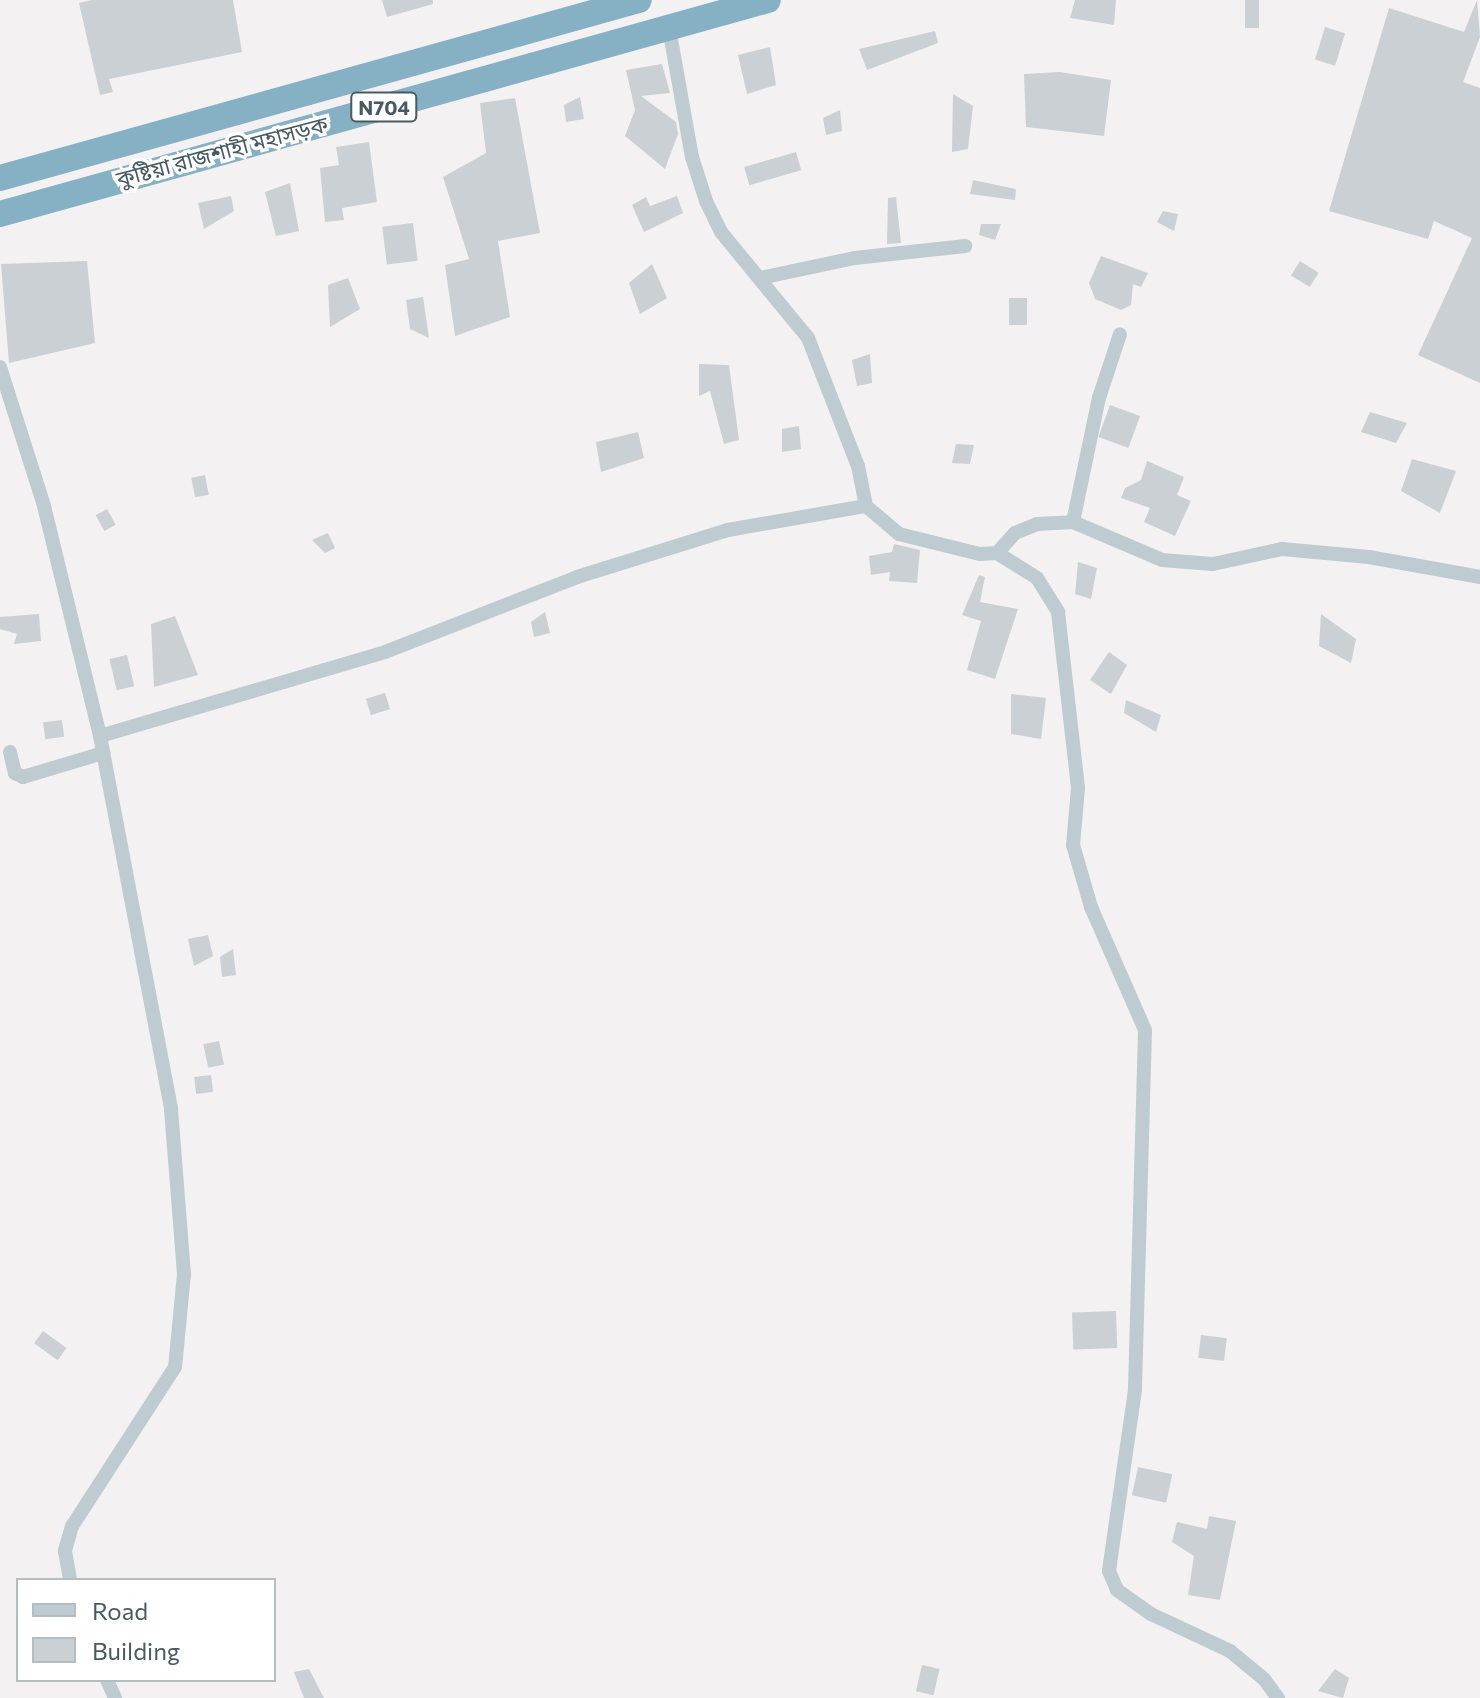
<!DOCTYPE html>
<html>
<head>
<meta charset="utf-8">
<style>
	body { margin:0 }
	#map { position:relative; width:1480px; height:1698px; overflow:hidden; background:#f4f1f2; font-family:Commissioner,"Noto Sans Bengali",sans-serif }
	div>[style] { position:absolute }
	.building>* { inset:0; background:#cbd0d4; transform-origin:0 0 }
	.street>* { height:14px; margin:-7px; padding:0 7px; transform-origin:7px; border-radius:7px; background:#beccd2 }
	.highway>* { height:26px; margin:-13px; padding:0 13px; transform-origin:13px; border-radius:13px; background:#86b0c4 }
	span { translate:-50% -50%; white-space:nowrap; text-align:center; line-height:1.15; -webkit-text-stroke:7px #fff; paint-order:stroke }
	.shield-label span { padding:2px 6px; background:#fff; border:2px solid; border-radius:6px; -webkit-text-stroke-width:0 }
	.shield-label { font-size:20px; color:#475a61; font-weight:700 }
	.street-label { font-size:22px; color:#475a61 }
	.legend { position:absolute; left:16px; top:1578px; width:260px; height:104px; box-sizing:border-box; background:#fff; border:2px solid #b5bdc0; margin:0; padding:10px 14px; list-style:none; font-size:24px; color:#475a61 }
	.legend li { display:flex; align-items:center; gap:16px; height:40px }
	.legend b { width:40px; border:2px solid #b5bdc0 }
</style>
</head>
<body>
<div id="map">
	<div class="building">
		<div style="clip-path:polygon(92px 0,233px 0,242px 52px,109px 79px,113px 92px,100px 95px,79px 3px)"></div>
		<div style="clip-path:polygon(382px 0,433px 0,433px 4px,387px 17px)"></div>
		<div style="clip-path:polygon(1075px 0,1116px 0,1114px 25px,1070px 18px)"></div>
		<div style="left:1245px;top:0;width:14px;height:28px"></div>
		<div style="clip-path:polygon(1477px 0,1480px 37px,1463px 82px,1480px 88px,1480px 383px,1418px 355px,1472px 238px,1434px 221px,1428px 239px,1329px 211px,1389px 8px,1464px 32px)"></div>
		<div style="left:1325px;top:27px;width:21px;height:34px;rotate:17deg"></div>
		<div style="clip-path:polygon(935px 31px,938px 43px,867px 70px,859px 49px)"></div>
		<div style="clip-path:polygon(770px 47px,776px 85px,747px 94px,738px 55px)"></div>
		<div style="clip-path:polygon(662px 64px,670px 93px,641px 96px,676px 122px,678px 134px,665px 169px,625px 136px,635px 110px,626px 70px)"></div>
		<div style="clip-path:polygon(1060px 72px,1111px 80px,1104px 136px,1026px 127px,1024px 74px)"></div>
		<div style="clip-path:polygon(953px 94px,973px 106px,968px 149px,952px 152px)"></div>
		<div style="clip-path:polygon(580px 97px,584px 119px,566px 122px,564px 105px)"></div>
		<div style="clip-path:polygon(515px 98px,540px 233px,498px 241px,510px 317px,455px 336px,445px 265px,469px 259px,443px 177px,486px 153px,480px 103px)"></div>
		<div style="clip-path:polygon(840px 110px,842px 131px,826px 135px,823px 118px)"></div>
		<div style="clip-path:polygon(369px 142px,377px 202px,342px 208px,344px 220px,325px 222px,320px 168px,339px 165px,336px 147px)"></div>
		<div style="left:796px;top:152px;width:19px;height:54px;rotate:74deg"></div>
		<div style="clip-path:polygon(973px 180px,1016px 189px,1015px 200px,970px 194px)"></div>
		<div style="clip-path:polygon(290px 183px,299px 231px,276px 236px,265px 192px)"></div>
		<div style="clip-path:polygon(231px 196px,234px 211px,204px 229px,198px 203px)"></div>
		<div style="clip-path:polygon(677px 196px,683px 213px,644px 232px,632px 205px,646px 197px,650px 206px)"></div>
		<div style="clip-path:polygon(896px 197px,901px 243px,887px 244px,888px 198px)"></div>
		<div style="clip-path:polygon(1163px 211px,1178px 214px,1174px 231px,1157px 222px)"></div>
		<div style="left:413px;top:223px;width:38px;height:31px;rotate:83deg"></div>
		<div style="clip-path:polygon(981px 224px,1001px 224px,995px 240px,979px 235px)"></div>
		<div style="clip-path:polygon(1101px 256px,1148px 273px,1141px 287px,1133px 284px,1131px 305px,1121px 310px,1095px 299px,1089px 283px)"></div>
		<div style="clip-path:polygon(87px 261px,95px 343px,9px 363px,1px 264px)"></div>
		<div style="left:1300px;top:261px;width:22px;height:17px;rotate:32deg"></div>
		<div style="clip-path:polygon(652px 264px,667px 298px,640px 314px,629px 283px)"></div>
		<div style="clip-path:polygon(348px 278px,360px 309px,330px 327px,328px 285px)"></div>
		<div style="clip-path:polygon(423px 297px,429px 338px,410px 329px,406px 300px)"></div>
		<div style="left:1009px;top:298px;width:18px;height:27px"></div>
		<div style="clip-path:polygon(870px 354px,872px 383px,857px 386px,852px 360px)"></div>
		<div style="clip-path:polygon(699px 364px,729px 365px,739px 440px,724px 444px,710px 391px,699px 396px)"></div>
		<div style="left:1110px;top:405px;width:32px;height:34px;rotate:20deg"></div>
		<div style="clip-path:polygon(1370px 412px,1407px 423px,1396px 443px,1361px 432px)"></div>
		<div style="clip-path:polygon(799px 426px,801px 449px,782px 452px,782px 429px)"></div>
		<div style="clip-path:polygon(638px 432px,644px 458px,601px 472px,596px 442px)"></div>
		<div style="clip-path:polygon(956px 444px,974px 445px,970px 464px,952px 463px)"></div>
		<div style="clip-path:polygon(1412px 459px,1456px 471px,1440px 513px,1401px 491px)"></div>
		<div style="clip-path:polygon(1147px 461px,1184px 477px,1177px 495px,1191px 501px,1175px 536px,1144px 522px,1150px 508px,1121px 498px,1125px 488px,1141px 480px)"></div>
		<div style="left:205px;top:475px;width:20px;height:14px;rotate:79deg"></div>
		<div style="left:107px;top:509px;width:18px;height:13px;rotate:61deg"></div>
		<div style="clip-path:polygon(328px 533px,335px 548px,325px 553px,312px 540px)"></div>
		<div style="clip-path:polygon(894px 544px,920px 550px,917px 583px,889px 581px,890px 572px,871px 575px,869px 556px,892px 552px)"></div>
		<div style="clip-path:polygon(1078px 562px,1097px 568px,1091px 599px,1075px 594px)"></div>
		<div style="clip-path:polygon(979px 575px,985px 577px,980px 602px,1018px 609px,995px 679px,967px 670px,981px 621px,962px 615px)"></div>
		<div style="clip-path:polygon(545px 612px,550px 633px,534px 637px,531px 622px)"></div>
		<div style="clip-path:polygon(39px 614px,41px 641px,14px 644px,17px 634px,0 629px,0 617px)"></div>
		<div style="clip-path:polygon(1321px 614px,1356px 639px,1351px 663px,1319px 646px)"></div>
		<div style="clip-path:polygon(175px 616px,198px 675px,154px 687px,151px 624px)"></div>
		<div style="clip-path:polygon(1109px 652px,1127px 665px,1111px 694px,1090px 680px)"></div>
		<div style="left:127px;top:655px;width:32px;height:18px;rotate:77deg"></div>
		<div style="left:385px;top:693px;width:17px;height:20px;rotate:73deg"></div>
		<div style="clip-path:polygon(1011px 694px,1046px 698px,1041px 739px,1011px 734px)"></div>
		<div style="clip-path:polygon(1126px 700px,1161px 715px,1156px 732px,1124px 713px)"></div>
		<div style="left:62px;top:720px;width:17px;height:19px;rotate:83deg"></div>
		<div style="clip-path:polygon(208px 935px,213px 956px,194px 966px,188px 939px)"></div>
		<div style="clip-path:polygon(233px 949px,236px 975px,222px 977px,220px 957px)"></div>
		<div style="left:219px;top:1041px;width:24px;height:16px;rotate:78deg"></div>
		<div style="left:211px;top:1075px;width:17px;height:17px;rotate:83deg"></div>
		<div style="left:1116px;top:1311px;width:37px;height:44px;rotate:88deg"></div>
		<div style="left:43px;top:1331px;width:29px;height:15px;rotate:36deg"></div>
		<div style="left:1201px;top:1335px;width:26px;height:23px;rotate:7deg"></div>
		<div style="left:1138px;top:1467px;width:35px;height:29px;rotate:12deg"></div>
		<div style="clip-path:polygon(1209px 1516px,1236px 1521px,1220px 1600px,1188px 1595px,1194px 1556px,1172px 1542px,1177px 1522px,1207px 1529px)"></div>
		<div style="left:922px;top:1665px;width:18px;height:27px;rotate:13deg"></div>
		<div style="clip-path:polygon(309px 1669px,324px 1698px,304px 1698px,294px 1672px)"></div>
		<div style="clip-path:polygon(1335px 1669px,1349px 1678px,1343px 1698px,1318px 1691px)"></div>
	</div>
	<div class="street">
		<div style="left:669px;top:28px;width:131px;rotate:79.9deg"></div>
		<div style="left:692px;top:157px;width:46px;rotate:72.3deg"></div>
		<div style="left:706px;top:201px;width:34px;rotate:64deg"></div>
		<div style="left:721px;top:232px;width:137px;rotate:50.6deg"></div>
		<div style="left:808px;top:338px;width:137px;rotate:68.7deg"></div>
		<div style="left:858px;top:466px;width:41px;rotate:78.7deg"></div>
		<div style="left:866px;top:506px;width:43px;rotate:40.3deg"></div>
		<div style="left:899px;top:534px;width:83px;rotate:13.9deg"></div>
		<div style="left:980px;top:554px;width:17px;rotate:-3deg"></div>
		<div style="left:997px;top:553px;width:27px;rotate:-48deg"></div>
		<div style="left:1015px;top:533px;width:24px;rotate:-22deg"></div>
		<div style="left:1037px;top:524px;width:36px;rotate:-3deg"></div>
		<div style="left:1073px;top:522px;width:97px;rotate:23.1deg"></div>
		<div style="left:1162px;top:560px;width:51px;rotate:4.5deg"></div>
		<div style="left:1213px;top:564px;width:71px;rotate:-12.3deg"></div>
		<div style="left:1282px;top:549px;width:87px;rotate:5.3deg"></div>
		<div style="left:1369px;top:557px;width:113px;rotate:10.2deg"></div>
		<div style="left:760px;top:278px;width:97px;rotate:-11.9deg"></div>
		<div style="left:855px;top:258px;width:111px;rotate:-6.2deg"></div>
		<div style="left:0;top:367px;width:146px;rotate:72.4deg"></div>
		<div style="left:44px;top:506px;width:237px;rotate:76.3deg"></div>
		<div style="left:100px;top:736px;width:380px;rotate:79.2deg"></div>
		<div style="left:171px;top:1109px;width:166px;rotate:85.5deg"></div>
		<div style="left:184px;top:1274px;width:93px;rotate:95.5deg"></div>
		<div style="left:175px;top:1367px;width:189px;rotate:122.9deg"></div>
		<div style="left:72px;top:1526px;width:26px;rotate:106deg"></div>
		<div style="left:65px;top:1551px;width:29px;rotate:80deg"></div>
		<div style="left:1073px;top:522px;width:127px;rotate:-78.2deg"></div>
		<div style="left:1099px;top:398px;width:67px;rotate:-71.8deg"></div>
		<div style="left:997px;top:553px;width:47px;rotate:32deg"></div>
		<div style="left:1037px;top:578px;width:40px;rotate:58deg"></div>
		<div style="left:1058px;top:612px;width:177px;rotate:83.5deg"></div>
		<div style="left:1078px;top:788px;width:57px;rotate:95deg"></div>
		<div style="left:1073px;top:845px;width:65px;rotate:73.8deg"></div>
		<div style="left:1091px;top:907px;width:134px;rotate:66.3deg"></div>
		<div style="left:1145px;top:1030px;width:360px;rotate:91.6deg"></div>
		<div style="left:1135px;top:1390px;width:183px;rotate:98.2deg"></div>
		<div style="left:1109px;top:1571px;width:21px;rotate:67deg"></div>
		<div style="left:1117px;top:1590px;width:42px;rotate:35.2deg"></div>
		<div style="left:1151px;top:1614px;width:87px;rotate:25.1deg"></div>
		<div style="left:1230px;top:1651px;width:44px;rotate:39.5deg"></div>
		<div style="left:1264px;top:1679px;width:24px;rotate:54deg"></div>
		<div style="left:100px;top:736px;width:297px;rotate:-16.4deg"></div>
		<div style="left:385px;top:652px;width:206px;rotate:-21.3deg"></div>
		<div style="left:577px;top:577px;width:158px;rotate:-17.3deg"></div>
		<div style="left:728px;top:530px;width:140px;rotate:-9.9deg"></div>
		<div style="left:10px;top:752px;width:22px;rotate:77deg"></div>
		<div style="left:15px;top:773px;width:9px;rotate:27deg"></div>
		<div style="left:23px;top:777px;width:84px;rotate:-16.7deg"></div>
		<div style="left:107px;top:1680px;width:20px;rotate:66deg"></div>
	</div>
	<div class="highway">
		<div style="left:0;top:178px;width:663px;rotate:-15.57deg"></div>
		<div style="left:0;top:214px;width:797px;rotate:-15.57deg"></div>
	</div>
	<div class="shield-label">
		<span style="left:384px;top:107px">N704</span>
	</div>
	<div class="street-label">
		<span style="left:222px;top:151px;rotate:-15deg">কুষ্টিয়া রাজশাহী মহাসড়ক</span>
	</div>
	<ul class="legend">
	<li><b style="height:10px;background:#beccd2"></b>Road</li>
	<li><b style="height:22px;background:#cbd0d4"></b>Building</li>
	</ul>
</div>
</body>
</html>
